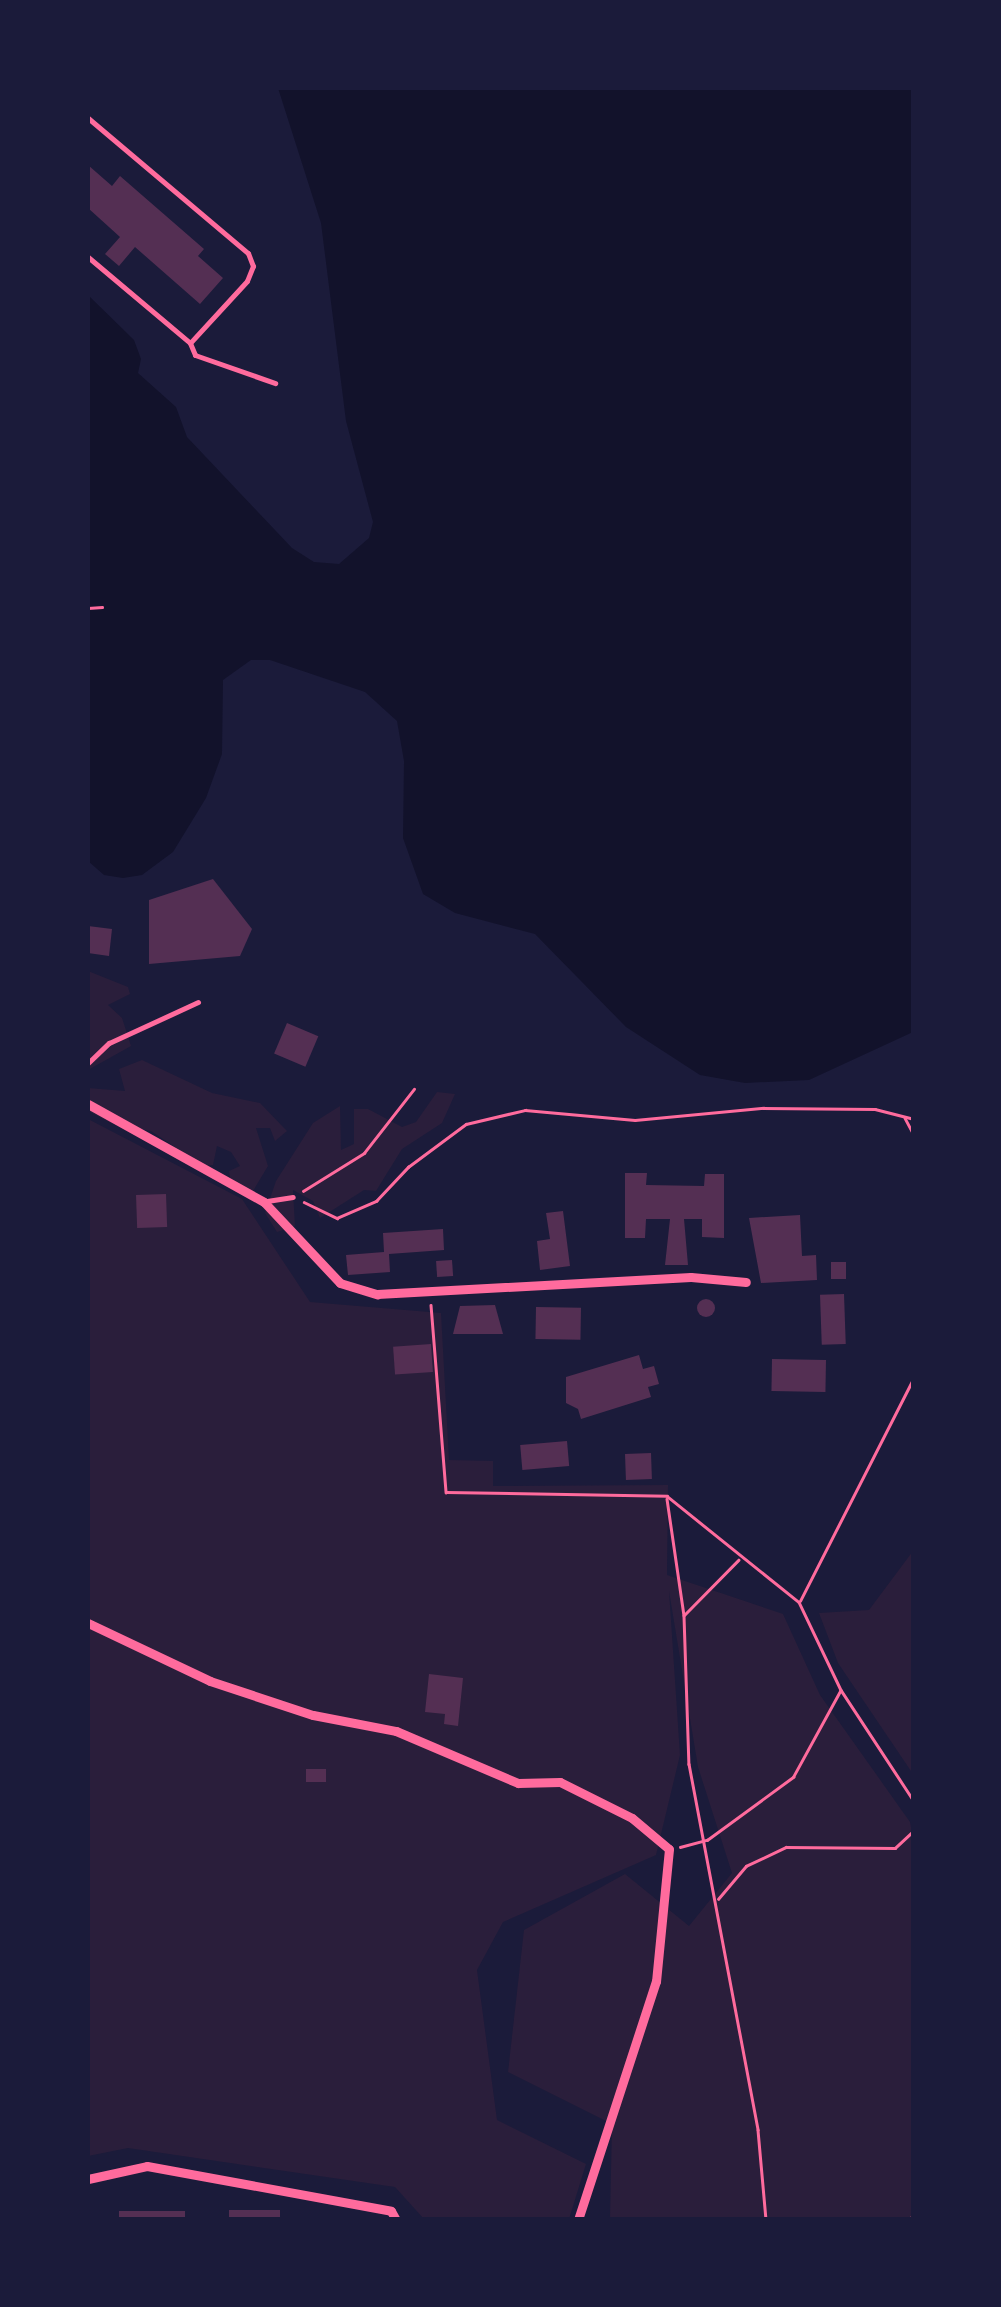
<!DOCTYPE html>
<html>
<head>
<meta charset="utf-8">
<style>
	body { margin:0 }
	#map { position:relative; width:1001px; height:2307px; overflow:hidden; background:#1b1b3a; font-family:Commissioner,sans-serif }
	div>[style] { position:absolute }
	.green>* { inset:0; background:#2a1e3b }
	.water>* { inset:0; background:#12122b }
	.building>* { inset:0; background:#542f53; transform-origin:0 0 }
	.round { border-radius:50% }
	.path>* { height:2.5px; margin:-1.25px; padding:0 1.25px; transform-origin:1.25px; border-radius:1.25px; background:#ff6b9d }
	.service>* { height:5px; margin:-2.5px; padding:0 2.5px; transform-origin:2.5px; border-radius:2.5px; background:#ff6b9d }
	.minor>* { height:9px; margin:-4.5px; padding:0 4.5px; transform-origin:4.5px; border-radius:4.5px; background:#ff6b9d }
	span { translate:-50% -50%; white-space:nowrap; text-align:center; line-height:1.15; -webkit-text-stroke:10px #1b1b3a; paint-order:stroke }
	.frame { position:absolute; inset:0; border:90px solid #1b1b3a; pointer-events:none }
</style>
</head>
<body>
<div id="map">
	<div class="green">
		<div style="clip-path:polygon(88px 971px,128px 987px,130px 994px,108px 1005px,122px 1018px,131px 1046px,88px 1070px)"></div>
		<div style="clip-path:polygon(142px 1060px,212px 1093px,260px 1103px,287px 1131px,275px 1141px,270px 1128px,256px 1128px,268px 1166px,253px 1191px,232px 1189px,229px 1171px,240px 1166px,231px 1152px,217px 1146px,213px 1165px,203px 1166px,151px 1131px,113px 1124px,88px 1111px,88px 1088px,125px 1091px,119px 1069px)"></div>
		<div style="clip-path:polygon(437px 1092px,455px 1094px,442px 1123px,402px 1149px,376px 1191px,364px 1190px,320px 1218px,313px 1201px,293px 1190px,295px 1226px,277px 1232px,265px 1213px,276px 1181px,313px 1123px,340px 1106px,341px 1150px,354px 1144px,354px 1109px,368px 1109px,402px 1127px,416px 1122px)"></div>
		<div style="clip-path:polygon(88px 1119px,242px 1199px,310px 1302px,441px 1313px,449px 1460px,493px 1461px,493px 1486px,668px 1485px,667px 1575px,783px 1614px,820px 1695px,910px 1822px,913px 1837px,913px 2219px,610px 2219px,612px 2124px,508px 2072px,524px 1930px,625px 1874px,689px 1926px,732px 1873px,698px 1767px,669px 1591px,680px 1755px,656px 1855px,503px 1922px,477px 1970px,497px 2120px,586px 2164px,569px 2219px,424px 2219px,395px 2187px,128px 2148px,88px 2156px)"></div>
		<div style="clip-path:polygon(913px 1551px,913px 1774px,838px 1663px,819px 1613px,869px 1610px)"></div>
	</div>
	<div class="water">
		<div style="clip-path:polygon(278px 88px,913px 88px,913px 1032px,809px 1080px,745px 1083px,700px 1075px,626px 1027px,535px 934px,455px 913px,423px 894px,403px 838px,404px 761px,397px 721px,365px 692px,270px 660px,251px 660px,223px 680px,222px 754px,206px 798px,173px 852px,142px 875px,123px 878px,104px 875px,88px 861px,88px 295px,134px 340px,141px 359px,138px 373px,176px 407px,187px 437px,292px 548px,314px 562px,339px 564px,369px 538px,373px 522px,346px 421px,321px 223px)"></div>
	</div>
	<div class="building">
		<div style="clip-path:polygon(88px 165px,112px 186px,120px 176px,204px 249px,198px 256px,223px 278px,200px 304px,135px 247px,119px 266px,105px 254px,120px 237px,88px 208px)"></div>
		<div style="clip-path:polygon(213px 879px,252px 929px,240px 956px,149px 964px,149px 900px)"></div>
		<div style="clip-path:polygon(88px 926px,112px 929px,109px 956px,88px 953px)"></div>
		<div style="left:287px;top:1023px;width:34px;height:33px;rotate:23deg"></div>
		<div style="clip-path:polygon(625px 1173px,647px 1173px,646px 1185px,704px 1186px,705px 1174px,724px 1174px,724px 1238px,702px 1237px,702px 1219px,684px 1219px,688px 1265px,665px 1265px,670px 1219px,646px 1219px,645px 1238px,625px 1238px)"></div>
		<div style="left:166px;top:1194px;width:33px;height:30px;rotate:88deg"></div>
		<div style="clip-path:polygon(563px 1211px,570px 1266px,540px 1270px,537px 1241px,550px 1239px,546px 1213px)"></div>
		<div style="clip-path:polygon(800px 1215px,802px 1256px,816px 1255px,817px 1280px,761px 1283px,749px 1218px)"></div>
		<div style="clip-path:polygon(443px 1229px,444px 1250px,389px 1254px,390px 1272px,348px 1275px,346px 1255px,384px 1252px,383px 1233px)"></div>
		<div style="left:452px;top:1260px;width:16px;height:16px;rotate:86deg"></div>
		<div style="left:831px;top:1262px;width:15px;height:17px"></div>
		<div style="left:844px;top:1294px;width:50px;height:24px;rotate:88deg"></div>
		<div class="round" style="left:697px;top:1299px;width:18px;height:18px"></div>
		<div style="clip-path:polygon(495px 1305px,503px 1334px,453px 1334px,460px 1306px)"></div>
		<div style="left:536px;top:1307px;width:45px;height:32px;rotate:1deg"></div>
		<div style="left:431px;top:1344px;width:28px;height:38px;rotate:86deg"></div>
		<div style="clip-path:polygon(639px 1355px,643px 1369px,654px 1366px,659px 1384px,648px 1387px,651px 1397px,581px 1419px,578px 1409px,566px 1403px,566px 1377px)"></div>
		<div style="left:772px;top:1359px;width:54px;height:32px;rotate:1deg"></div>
		<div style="left:567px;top:1441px;width:25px;height:47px;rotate:85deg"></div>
		<div style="left:651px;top:1453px;width:26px;height:26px;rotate:88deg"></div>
		<div style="clip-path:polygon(429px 1674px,463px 1678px,458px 1726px,444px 1724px,445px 1714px,425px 1712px)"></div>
		<div style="left:306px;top:1769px;width:20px;height:13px"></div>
		<div style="left:280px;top:2210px;width:10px;height:51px;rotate:90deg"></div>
		<div style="left:119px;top:2211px;width:66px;height:9px"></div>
	</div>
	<div class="path">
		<div style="left:88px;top:608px;width:14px;rotate:-4deg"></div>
		<div style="left:905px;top:1118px;width:19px;rotate:62deg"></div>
		<div style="left:303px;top:1191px;width:72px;rotate:-31.9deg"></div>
		<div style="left:364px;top:1153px;width:81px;rotate:-52deg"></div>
		<div style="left:304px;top:1202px;width:37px;rotate:26deg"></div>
		<div style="left:337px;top:1218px;width:43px;rotate:-23.6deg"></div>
		<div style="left:376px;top:1201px;width:47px;rotate:-46.7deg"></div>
		<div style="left:408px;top:1167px;width:72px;rotate:-36.6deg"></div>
		<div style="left:466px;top:1124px;width:61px;rotate:-13.3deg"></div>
		<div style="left:525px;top:1110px;width:110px;rotate:5.2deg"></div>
		<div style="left:635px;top:1120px;width:129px;rotate:-5.4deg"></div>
		<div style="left:763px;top:1108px;width:112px;rotate:0.5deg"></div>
		<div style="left:875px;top:1109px;width:40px;rotate:14.4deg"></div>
		<div style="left:431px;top:1305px;width:188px;rotate:85.4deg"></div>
		<div style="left:446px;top:1492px;width:221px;rotate:1deg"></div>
		<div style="left:667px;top:1496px;width:169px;rotate:38.8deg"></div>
		<div style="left:799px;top:1602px;width:98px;rotate:64.5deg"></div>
		<div style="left:841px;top:1690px;width:133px;rotate:56.7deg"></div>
		<div style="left:667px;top:1499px;width:117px;rotate:81.7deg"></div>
		<div style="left:739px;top:1560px;width:78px;rotate:134.5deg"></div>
		<div style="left:684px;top:1616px;width:148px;rotate:88.1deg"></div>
		<div style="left:689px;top:1764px;width:372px;rotate:79.3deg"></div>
		<div style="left:758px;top:2130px;width:90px;rotate:84.9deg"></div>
		<div style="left:800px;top:1601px;width:251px;rotate:-63deg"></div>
		<div style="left:680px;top:1847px;width:28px;rotate:-15deg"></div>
		<div style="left:707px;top:1840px;width:107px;rotate:-36.2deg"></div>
		<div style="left:793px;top:1777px;width:98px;rotate:-61.3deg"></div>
		<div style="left:718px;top:1899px;width:43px;rotate:-49.7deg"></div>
		<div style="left:746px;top:1866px;width:44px;rotate:-25.4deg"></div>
		<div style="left:786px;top:1847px;width:109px;rotate:0.5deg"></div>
		<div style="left:895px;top:1848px;width:26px;rotate:-43deg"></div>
		<div style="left:910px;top:2220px;width:9px;rotate:-63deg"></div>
	</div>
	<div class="service">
		<div style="left:88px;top:118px;width:209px;rotate:40.2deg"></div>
		<div style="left:248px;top:253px;width:14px;rotate:69deg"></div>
		<div style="left:253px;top:266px;width:16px;rotate:112deg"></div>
		<div style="left:247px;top:281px;width:84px;rotate:132.6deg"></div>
		<div style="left:88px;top:257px;width:133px;rotate:40.1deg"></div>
		<div style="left:190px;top:343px;width:13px;rotate:67deg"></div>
		<div style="left:195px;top:355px;width:85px;rotate:19.3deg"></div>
		<div style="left:88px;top:1063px;width:29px;rotate:-44deg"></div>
		<div style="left:109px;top:1043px;width:98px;rotate:-24.7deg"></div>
		<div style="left:267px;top:1201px;width:26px;rotate:-9deg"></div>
	</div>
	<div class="minor">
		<div style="left:88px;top:1104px;width:201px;rotate:29.1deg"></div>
		<div style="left:264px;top:1202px;width:111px;rotate:46.8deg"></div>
		<div style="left:340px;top:1283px;width:39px;rotate:17deg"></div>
		<div style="left:377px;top:1294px;width:314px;rotate:-3.1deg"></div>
		<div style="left:691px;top:1277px;width:55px;rotate:5.2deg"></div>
		<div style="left:88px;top:1623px;width:135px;rotate:25.4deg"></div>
		<div style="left:210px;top:1681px;width:108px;rotate:18.3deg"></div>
		<div style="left:313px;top:1715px;width:85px;rotate:10.9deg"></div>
		<div style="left:396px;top:1731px;width:133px;rotate:23.1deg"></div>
		<div style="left:518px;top:1783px;width:42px;rotate:-1.4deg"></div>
		<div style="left:560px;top:1782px;width:80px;rotate:26.6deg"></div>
		<div style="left:632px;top:1818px;width:48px;rotate:40deg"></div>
		<div style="left:669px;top:1849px;width:133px;rotate:95.6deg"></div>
		<div style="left:656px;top:1981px;width:251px;rotate:108.1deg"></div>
		<div style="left:88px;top:2179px;width:60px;rotate:-12.4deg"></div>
		<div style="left:147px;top:2166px;width:248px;rotate:10.4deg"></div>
		<div style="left:391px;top:2211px;width:10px;rotate:61deg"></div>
	</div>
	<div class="frame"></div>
</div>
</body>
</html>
